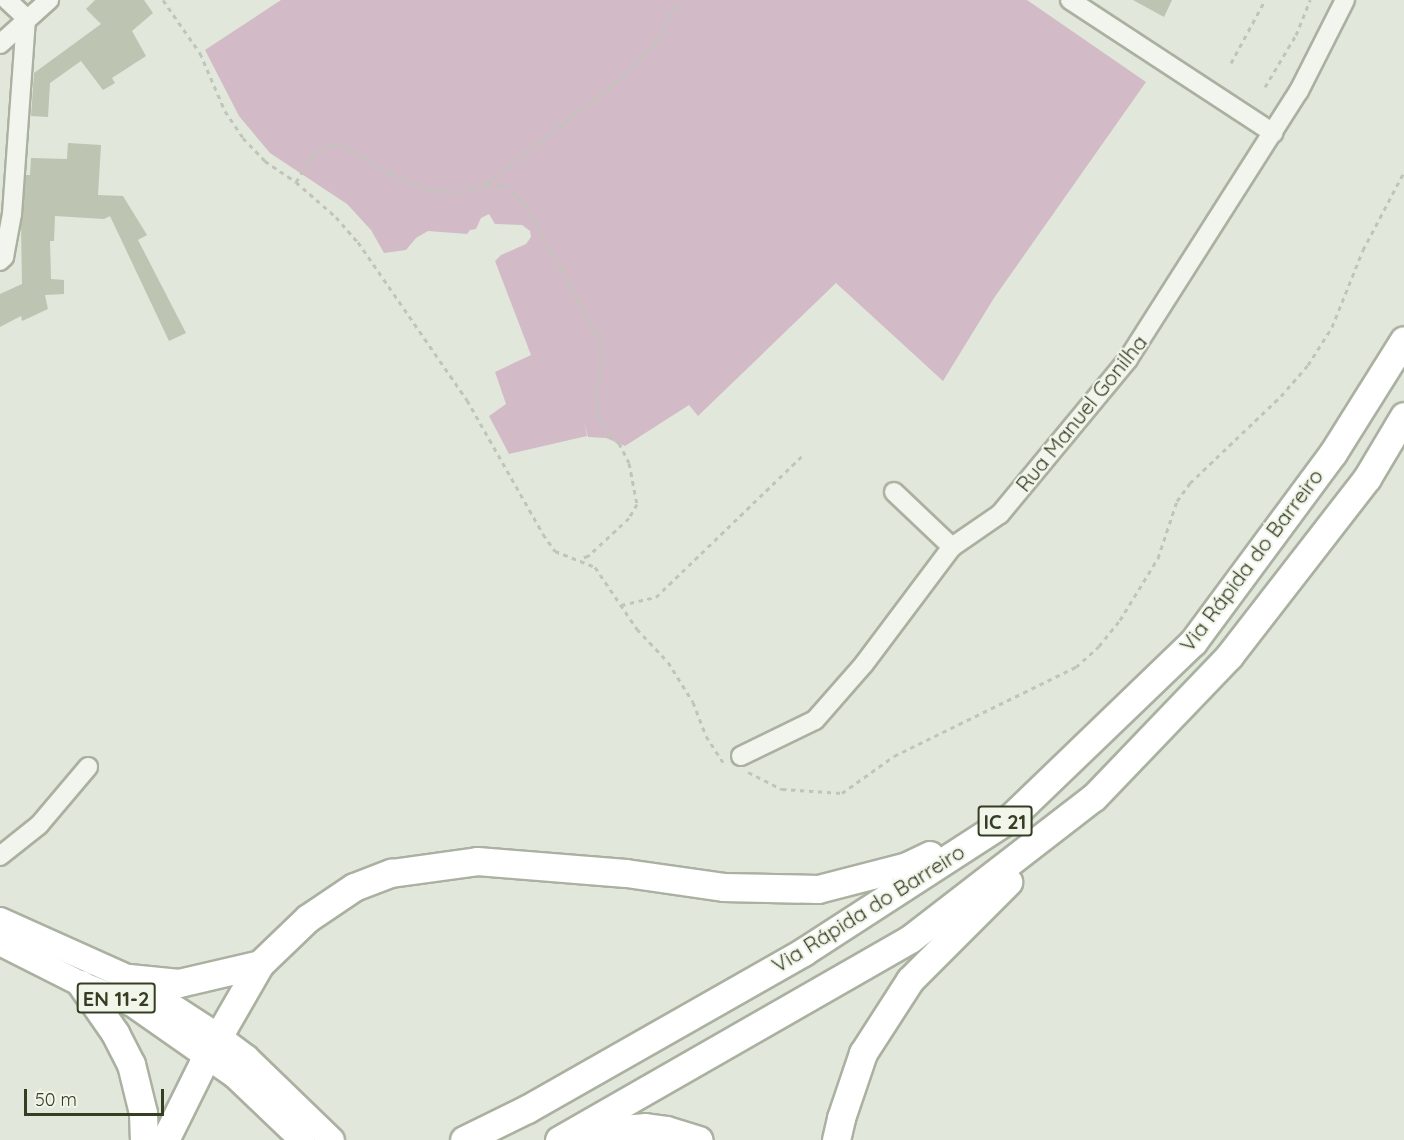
<!DOCTYPE html>
<html>
<head>
<meta charset="utf-8">
<style>
	body { margin:0 }
	#map { position:relative; width:1404px; height:1140px; overflow:hidden; background:#e2e7db; font-family:Quicksand,sans-serif }
	div>[style] { position:absolute }
	.green>* { inset:0; background:#d2bbc6 }
	.building>* { inset:0; background:#bdc4b1 }
	.path>* { height:3px; margin-top:-1.5px; transform-origin:0; background:repeating-linear-gradient(90deg,#c0c5b9 0 4.5px,transparent 0 9px) }
	.roads { filter:drop-shadow(2px 0 #aab1a0) drop-shadow(-2px 0 #aab1a0) drop-shadow(0 2px #aab1a0) drop-shadow(0 -2px #aab1a0) }
	.minor>* { height:18px; margin:-9px; padding:0 9px; transform-origin:9px; border-radius:9px; background:#f2f5ee }
	.major>* { height:24px; margin:-12px; padding:0 12px; transform-origin:12px; border-radius:12px; background:#fff }
	.highway>* { height:27px; margin:-13.5px; padding:0 13.5px; transform-origin:13.5px; border-radius:13.5px; background:#fff }
	span { translate:-50% -50%; white-space:nowrap; text-align:center; line-height:1.15; -webkit-text-stroke:4.5px #f1f5ea; paint-order:stroke }
	.shield-label span { padding:2px 4px; background:#f1f5ea; border:2px solid; border-radius:4px; -webkit-text-stroke-width:0 }
	.shield-label { font-size:20px; color:#333e23; font-weight:700 }
	.street-label { font-size:21px; color:#333e23 }
	.scale { position:absolute; left:24px; top:1089px; width:140px; height:27px; box-sizing:border-box; border:3px solid #333e23; border-top:0; padding-left:8px; font-size:18px; line-height:21px; white-space:nowrap; color:#333e23; -webkit-text-stroke:4px #f1f5ea; paint-order:stroke }
</style>
</head>
<body>
<div id="map">
	<div class="green">
		<div style="clip-path:polygon(281px 0,1027px 0,1146px 82px,994px 298px,943px 381px,836px 283px,698px 416px,689px 405px,625px 446px,606px 438px,588px 437px,584px 422px,587px 436px,509px 454px,489px 416px,506px 404px,495px 372px,531px 355px,495px 261px,501px 255px,526px 244px,531px 237px,530px 231px,522px 225px,495px 224px,489px 214px,481px 218px,476px 229px,470px 230px,467px 234px,428px 231px,416px 238px,406px 250px,384px 253px,371px 230px,347px 204px,270px 153px,239px 116px,205px 50px)"></div>
	</div>
	<div class="building">
		<div style="clip-path:polygon(95px 0,144px 0,153px 13px,132px 31px,146px 56px,112px 78px,115px 83px,103px 90px,81px 61px,50px 83px,48px 117px,31px 116px,34px 73px,101px 24px,86px 9px)"></div>
		<div style="clip-path:polygon(1133px 0,1172px 0,1164px 17px)"></div>
		<div style="clip-path:polygon(68px 143px,101px 145px,98px 195px,123px 196px,147px 235px,138px 240px,186px 333px,169px 341px,110px 216px,104px 219px,55px 216px,54px 241px,50px 241px,51px 279px,64px 280px,64px 294px,45px 295px,48px 309px,22px 321px,21px 316px,0 327px,0 294px,22px 284px,21px 225px,26px 175px,30px 175px,31px 158px,67px 159px)"></div>
	</div>
	<div class="path">
		<div style="left:163px;top:0;width:65px;rotate:55.1deg"></div>
		<div style="left:200px;top:53px;width:63px;rotate:66.7deg"></div>
		<div style="left:225px;top:111px;width:32px;rotate:56deg"></div>
		<div style="left:243px;top:138px;width:32px;rotate:46deg"></div>
		<div style="left:265px;top:161px;width:37px;rotate:34deg"></div>
		<div style="left:296px;top:182px;width:53px;rotate:41.2deg"></div>
		<div style="left:336px;top:217px;width:33px;rotate:49deg"></div>
		<div style="left:358px;top:242px;width:192px;rotate:55.4deg"></div>
		<div style="left:467px;top:400px;width:154px;rotate:60.4deg"></div>
		<div style="left:543px;top:534px;width:21px;rotate:55deg"></div>
		<div style="left:555px;top:551px;width:43px;rotate:21.8deg"></div>
		<div style="left:595px;top:567px;width:75px;rotate:55.9deg"></div>
		<div style="left:637px;top:629px;width:45px;rotate:46.8deg"></div>
		<div style="left:668px;top:662px;width:47px;rotate:58deg"></div>
		<div style="left:693px;top:702px;width:36px;rotate:69deg"></div>
		<div style="left:706px;top:736px;width:31px;rotate:57deg"></div>
		<div style="left:1231px;top:63px;width:72px;rotate:-61.6deg"></div>
		<div style="left:1265px;top:87px;width:61px;rotate:-59.2deg"></div>
		<div style="left:1296px;top:35px;width:38px;rotate:-68deg"></div>
		<div style="left:296px;top:182px;width:34px;rotate:-58deg"></div>
		<div style="left:314px;top:153px;width:22px;rotate:-24deg"></div>
		<div style="left:334px;top:144px;width:15px;rotate:16deg"></div>
		<div style="left:348px;top:148px;width:49px;rotate:31.8deg"></div>
		<div style="left:390px;top:174px;width:39px;rotate:23deg"></div>
		<div style="left:426px;top:189px;width:36px;rotate:6deg"></div>
		<div style="left:462px;top:193px;width:27px;rotate:-22deg"></div>
		<div style="left:487px;top:183px;width:171px;rotate:-37.9deg"></div>
		<div style="left:622px;top:78px;width:51px;rotate:-46.6deg"></div>
		<div style="left:657px;top:41px;width:46px;rotate:-62.9deg"></div>
		<div style="left:487px;top:185px;width:18px"></div>
		<div style="left:505px;top:185px;width:28px;rotate:44deg"></div>
		<div style="left:525px;top:204px;width:149px;rotate:61.2deg"></div>
		<div style="left:597px;top:335px;width:18px;rotate:74deg"></div>
		<div style="left:602px;top:352px;width:48px;rotate:97.1deg"></div>
		<div style="left:596px;top:400px;width:16px;rotate:83deg"></div>
		<div style="left:598px;top:416px;width:22px;rotate:60deg"></div>
		<div style="left:609px;top:435px;width:13px;rotate:39deg"></div>
		<div style="left:619px;top:443px;width:22px;rotate:63deg"></div>
		<div style="left:629px;top:463px;width:42px;rotate:79deg"></div>
		<div style="left:637px;top:504px;width:16px;rotate:120deg"></div>
		<div style="left:629px;top:518px;width:56px;rotate:137.2deg"></div>
		<div style="left:588px;top:556px;width:7px;rotate:164deg"></div>
		<div style="left:621px;top:605px;width:36px;rotate:-13deg"></div>
		<div style="left:656px;top:597px;width:204px;rotate:-44deg"></div>
		<div style="left:748px;top:772px;width:38px;rotate:27deg"></div>
		<div style="left:782px;top:789px;width:60px;rotate:3.8deg"></div>
		<div style="left:842px;top:793px;width:64px;rotate:-35.4deg"></div>
		<div style="left:894px;top:756px;width:203px;rotate:-26.1deg"></div>
		<div style="left:1076px;top:667px;width:31px;rotate:-42deg"></div>
		<div style="left:1099px;top:646px;width:33px;rotate:-51deg"></div>
		<div style="left:1120px;top:620px;width:73px;rotate:-58.5deg"></div>
		<div style="left:1158px;top:558px;width:60px;rotate:-71.6deg"></div>
		<div style="left:1177px;top:501px;width:22px;rotate:-54deg"></div>
		<div style="left:1190px;top:483px;width:126px;rotate:-43.7deg"></div>
		<div style="left:1281px;top:396px;width:41px;rotate:-48.9deg"></div>
		<div style="left:1308px;top:365px;width:45px;rotate:-57.7deg"></div>
		<div style="left:1332px;top:327px;width:83px;rotate:-68.1deg"></div>
		<div style="left:1363px;top:250px;width:88px;rotate:-62.3deg"></div>
	</div>
	<div class="roads">
		<div class="minor">
			<div style="left:7px;top:0;width:26px;rotate:43deg"></div>
			<div style="left:1070px;top:0;width:243px;rotate:33.2deg"></div>
			<div style="left:0;top:44px;width:66px;rotate:-41.9deg"></div>
			<div style="left:0;top:261px;width:6px;rotate:-45deg"></div>
			<div style="left:4px;top:257px;width:44px;rotate:-79.5deg"></div>
			<div style="left:12px;top:214px;width:196px;rotate:-85.9deg"></div>
			<div style="left:894px;top:492px;width:80px;rotate:43.5deg"></div>
			<div style="left:741px;top:756px;width:82px;rotate:-25.9deg"></div>
			<div style="left:815px;top:720px;width:74px;rotate:-48.8deg"></div>
			<div style="left:864px;top:664px;width:146px;rotate:-53.1deg"></div>
			<div style="left:952px;top:547px;width:58px;rotate:-34.5deg"></div>
			<div style="left:1000px;top:514px;width:201px;rotate:-50.4deg"></div>
			<div style="left:1128px;top:359px;width:318px;rotate:-57.5deg"></div>
			<div style="left:1299px;top:91px;width:102px;rotate:-63.2deg"></div>
			<div style="left:0;top:856px;width:50px;rotate:-38.5deg"></div>
			<div style="left:39px;top:825px;width:76px;rotate:-49.8deg"></div>
		</div>
		<div class="major">
			<div style="left:0;top:920px;width:141px;rotate:24.2deg"></div>
			<div style="left:129px;top:978px;width:106px;rotate:33.1deg"></div>
			<div style="left:218px;top:1036px;width:36px;rotate:37deg"></div>
			<div style="left:247px;top:1058px;width:118px;rotate:44deg"></div>
			<div style="left:0;top:943px;width:91px;rotate:26.8deg"></div>
			<div style="left:81px;top:984px;width:55px;rotate:21.4deg"></div>
			<div style="left:132px;top:1004px;width:126px;rotate:35deg"></div>
			<div style="left:235px;top:1076px;width:93px;rotate:43.7deg"></div>
		</div>
		<div class="highway">
			<div style="left:129px;top:978px;width:50px;rotate:5.7deg"></div>
			<div style="left:179px;top:983px;width:83px;rotate:-13.2deg"></div>
			<div style="left:81px;top:984px;width:60px;rotate:55.2deg"></div>
			<div style="left:115px;top:1033px;width:35px;rotate:63deg"></div>
			<div style="left:131px;top:1064px;width:50px;rotate:76.2deg"></div>
			<div style="left:143px;top:1113px;width:27px;rotate:88deg"></div>
			<div style="left:165px;top:1140px;width:86px;rotate:-63.7deg"></div>
			<div style="left:203px;top:1063px;width:114px;rotate:-60.1deg"></div>
			<div style="left:260px;top:964px;width:66px;rotate:-43.8deg"></div>
			<div style="left:308px;top:918px;width:55px;rotate:-34deg"></div>
			<div style="left:354px;top:887px;width:40px;rotate:-21deg"></div>
			<div style="left:391px;top:873px;width:87px;rotate:-7.9deg"></div>
			<div style="left:477px;top:861px;width:149px;rotate:4.6deg"></div>
			<div style="left:626px;top:873px;width:98px;rotate:8.2deg"></div>
			<div style="left:723px;top:887px;width:95px;rotate:1.2deg"></div>
			<div style="left:818px;top:889px;width:92px;rotate:-14.5deg"></div>
			<div style="left:907px;top:866px;width:25px;rotate:-26deg"></div>
			<div style="left:464px;top:1140px;width:70px;rotate:-26.2deg"></div>
			<div style="left:527px;top:1109px;width:318px;rotate:-29.6deg"></div>
			<div style="left:803px;top:952px;width:247px;rotate:-32.9deg"></div>
			<div style="left:1010px;top:818px;width:254px;rotate:-43.9deg"></div>
			<div style="left:1193px;top:642px;width:235px;rotate:-53.5deg"></div>
			<div style="left:1333px;top:453px;width:133px;rotate:-57.9deg"></div>
			<div style="left:559px;top:1140px;width:404px;rotate:-29.8deg"></div>
			<div style="left:910px;top:939px;width:232px;rotate:-37.7deg"></div>
			<div style="left:1094px;top:797px;width:195px;rotate:-46.2deg"></div>
			<div style="left:1229px;top:656px;width:225px;rotate:-52.2deg"></div>
			<div style="left:1367px;top:478px;width:72px;rotate:-59.2deg"></div>
			<div style="left:580px;top:1140px;width:41px;rotate:-15.8deg"></div>
			<div style="left:619px;top:1129px;width:26px;rotate:-4deg"></div>
			<div style="left:645px;top:1127px;width:21px;rotate:8deg"></div>
			<div style="left:666px;top:1130px;width:34px;rotate:17deg"></div>
			<div style="left:836px;top:1140px;width:23px;rotate:-77deg"></div>
			<div style="left:841px;top:1118px;width:69px;rotate:-71.3deg"></div>
			<div style="left:863px;top:1053px;width:87px;rotate:-57.2deg"></div>
			<div style="left:910px;top:980px;width:139px;rotate:-45deg"></div>
		</div>
	</div>
	<div class="shield-label">
		<span style="left:1005px;top:821px">IC 21</span>
		<span style="left:116px;top:998px">EN 11-2</span>
	</div>
	<div class="street-label">
		<span style="left:1081px;top:413px;rotate:-51deg">Rua Manuel Gonilha</span>
		<span style="left:1251px;top:560px;rotate:-53deg">Via Rápida do Barreiro</span>
		<span style="left:868px;top:908px;rotate:-32deg">Via Rápida do Barreiro</span>
	</div>
	<div class="scale">50 m</div>
</div>
</body>
</html>
